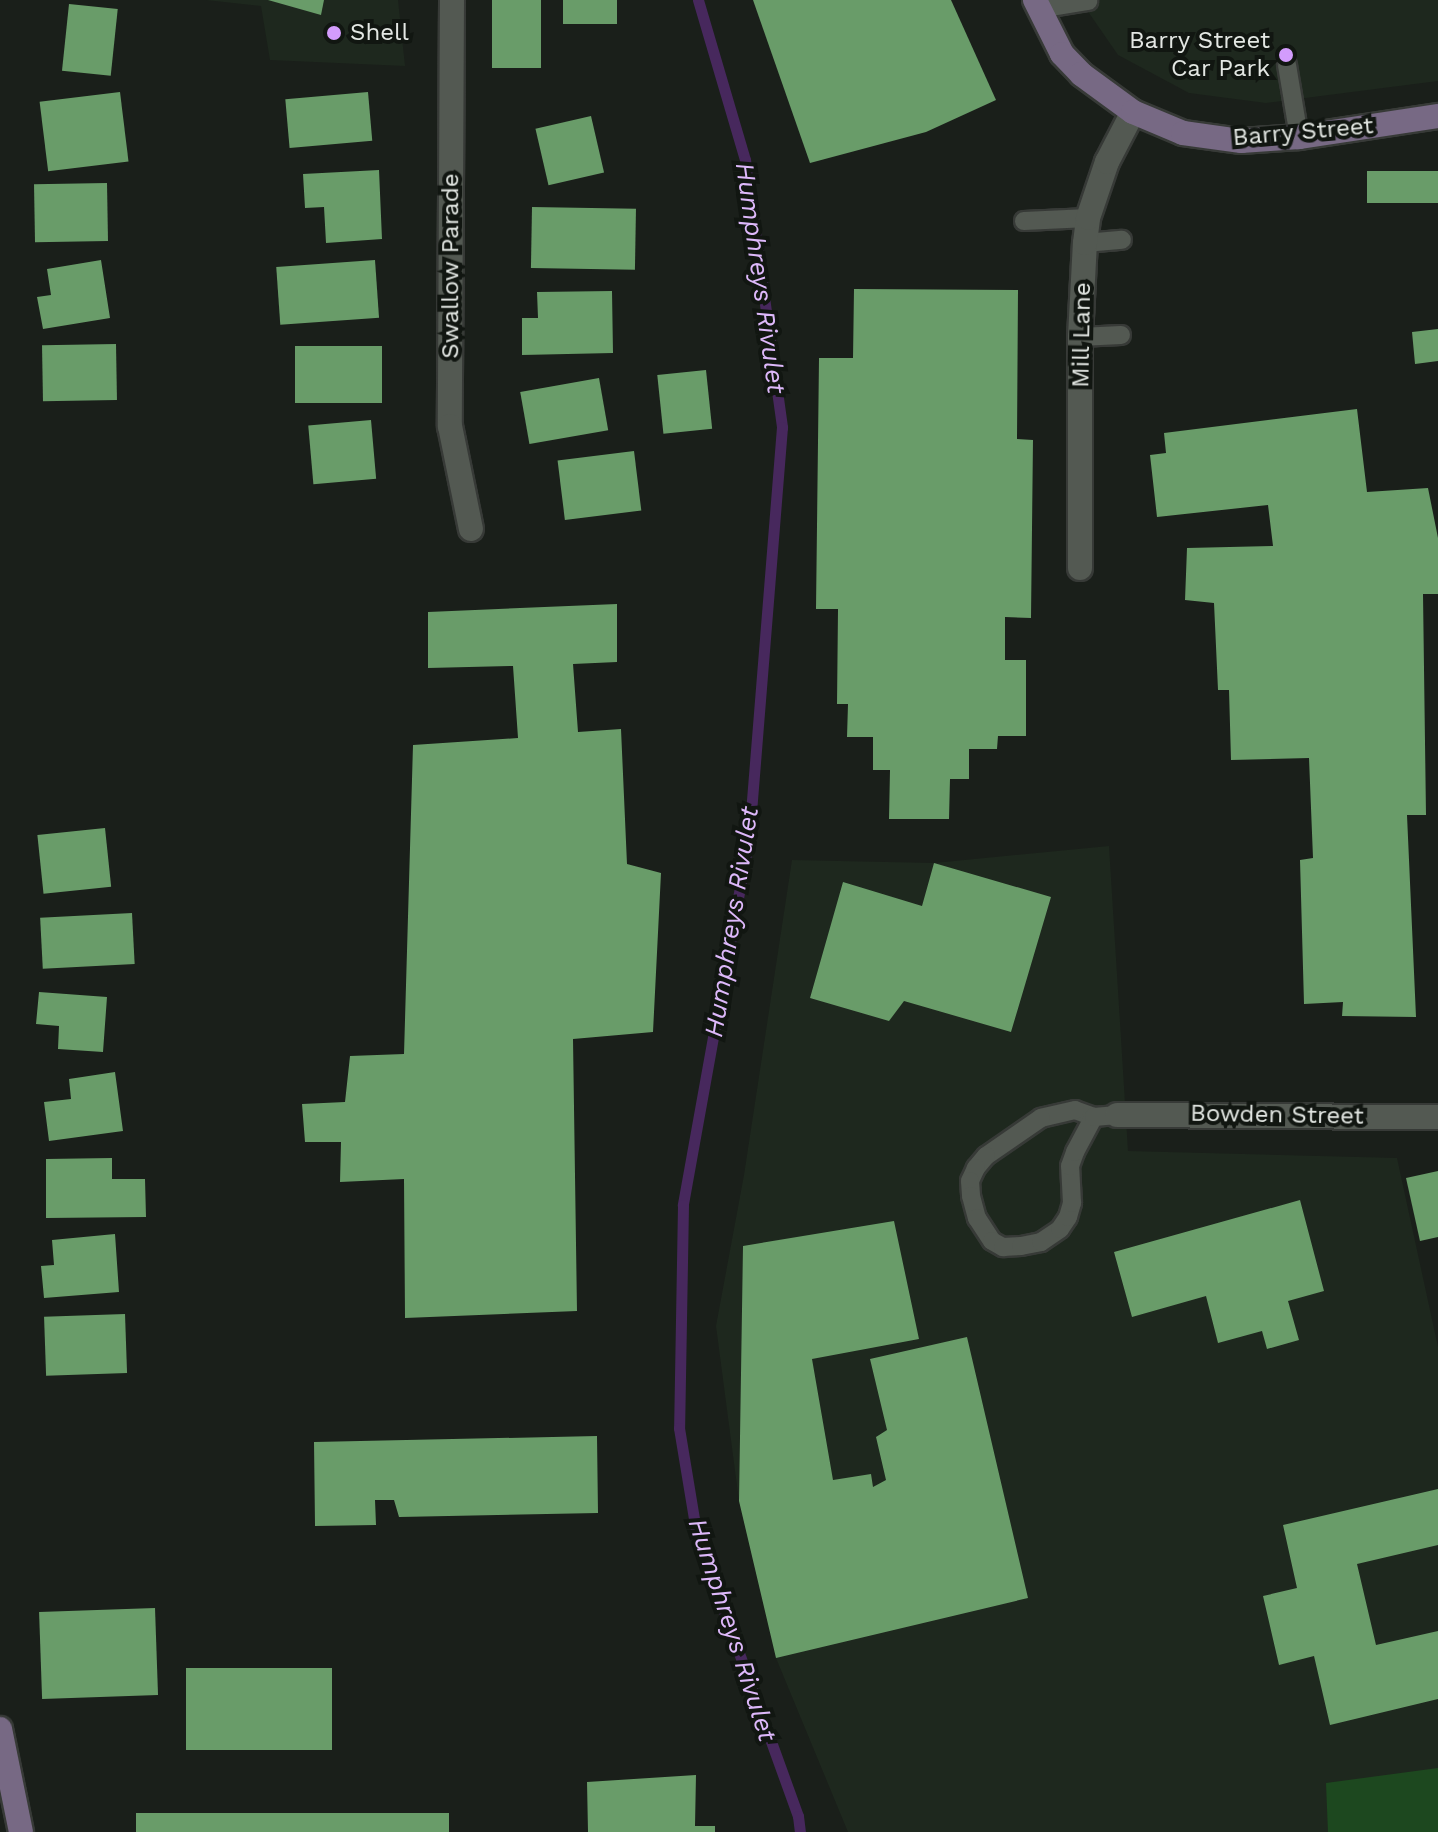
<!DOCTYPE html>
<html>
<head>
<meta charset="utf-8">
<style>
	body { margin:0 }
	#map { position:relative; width:1438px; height:1832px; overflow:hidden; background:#1a1f1a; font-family:"Work Sans",sans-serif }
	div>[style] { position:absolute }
	.built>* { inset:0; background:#1e281e }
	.green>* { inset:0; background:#1d481f }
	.stream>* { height:11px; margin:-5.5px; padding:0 5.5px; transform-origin:5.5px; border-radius:5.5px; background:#47285d }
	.building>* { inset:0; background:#699c69; transform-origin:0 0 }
	.roads { filter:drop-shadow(2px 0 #373a37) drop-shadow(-2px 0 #373a37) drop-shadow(0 2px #373a37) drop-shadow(0 -2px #373a37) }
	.lane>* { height:18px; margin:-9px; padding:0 9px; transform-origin:9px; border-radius:9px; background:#535952 }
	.street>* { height:24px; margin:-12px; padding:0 12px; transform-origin:12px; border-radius:12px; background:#535952 }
	.secondary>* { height:24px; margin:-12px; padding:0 12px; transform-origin:12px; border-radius:12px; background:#776984 }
	.dots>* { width:22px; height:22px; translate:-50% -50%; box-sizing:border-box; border:4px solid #111611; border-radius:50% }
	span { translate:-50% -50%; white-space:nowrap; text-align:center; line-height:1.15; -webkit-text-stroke:8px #111611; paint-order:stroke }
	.poi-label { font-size:24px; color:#e3e7e3 }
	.left { translate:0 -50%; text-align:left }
	.right { translate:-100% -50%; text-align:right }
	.street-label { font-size:24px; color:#e3e7e3 }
	.water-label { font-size:26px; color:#ddb8fa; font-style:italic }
</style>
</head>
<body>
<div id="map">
	<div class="built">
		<div style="clip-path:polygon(206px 0,398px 0,405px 66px,270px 60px,261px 6px)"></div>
		<div style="clip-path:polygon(1080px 0,1438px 0,1438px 81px,1266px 103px,1189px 93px,1118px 55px)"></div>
		<div style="clip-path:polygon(1109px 846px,1128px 1151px,1397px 1158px,1438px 1347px,1438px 1832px,848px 1832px,776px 1658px,739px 1501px,716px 1326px,744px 1175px,792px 860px,934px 863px)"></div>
	</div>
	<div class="green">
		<div style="clip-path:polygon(1438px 1768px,1438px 1832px,1328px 1832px,1326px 1783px)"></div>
	</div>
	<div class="stream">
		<div style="left:698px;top:0;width:167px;rotate:73.6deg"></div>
		<div style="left:745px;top:160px;width:270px;rotate:82.1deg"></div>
		<div style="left:782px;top:427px;width:411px;rotate:94.6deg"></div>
		<div style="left:749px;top:837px;width:374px;rotate:100.2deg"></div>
		<div style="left:683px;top:1205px;width:223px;rotate:91deg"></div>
		<div style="left:679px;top:1428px;width:110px;rotate:80.6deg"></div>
		<div style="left:697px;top:1537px;width:297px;rotate:70.1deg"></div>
		<div style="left:798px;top:1816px;width:16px;rotate:83deg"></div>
	</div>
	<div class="building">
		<div style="clip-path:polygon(268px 0,324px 0,321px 15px)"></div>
		<div style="left:492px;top:0;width:49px;height:68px"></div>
		<div style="left:563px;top:0;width:54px;height:24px"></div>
		<div style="clip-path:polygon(753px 0,951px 0,996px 100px,926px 132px,810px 163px)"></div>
		<div style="left:69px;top:4px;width:49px;height:67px;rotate:6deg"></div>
		<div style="left:120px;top:92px;width:70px;height:81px;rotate:83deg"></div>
		<div style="left:368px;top:92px;width:49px;height:83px;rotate:85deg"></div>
		<div style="left:591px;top:116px;width:58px;height:57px;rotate:77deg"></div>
		<div style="clip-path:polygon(379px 170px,382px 239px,326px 243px,324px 207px,305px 208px,303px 174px)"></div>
		<div style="left:1438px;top:171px;width:32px;height:71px;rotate:90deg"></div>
		<div style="left:107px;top:183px;width:58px;height:73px;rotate:89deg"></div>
		<div style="left:532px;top:207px;width:104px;height:61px;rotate:1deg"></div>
		<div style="clip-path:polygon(101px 260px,110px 318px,43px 329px,37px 297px,51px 295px,47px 269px)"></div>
		<div style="left:375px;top:260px;width:58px;height:99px;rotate:86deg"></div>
		<div style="clip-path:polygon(854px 289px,1018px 290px,1017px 439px,1033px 440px,1031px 618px,1005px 617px,1005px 660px,1026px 660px,1026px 736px,998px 736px,997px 749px,969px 749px,969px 779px,950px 779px,949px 819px,889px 819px,890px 770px,873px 770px,873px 737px,847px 737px,848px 704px,837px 704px,838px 609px,816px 609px,819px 358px,853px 358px)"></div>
		<div style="clip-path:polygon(612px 291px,613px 353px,522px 355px,522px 318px,538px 318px,537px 292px)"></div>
		<div style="clip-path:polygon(1438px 329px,1438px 361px,1415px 364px,1412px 332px)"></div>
		<div style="left:116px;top:344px;width:56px;height:74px;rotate:89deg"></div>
		<div style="left:382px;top:346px;width:57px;height:87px;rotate:90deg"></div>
		<div style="left:706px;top:370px;width:59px;height:49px;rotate:84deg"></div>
		<div style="left:599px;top:378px;width:53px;height:80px;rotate:80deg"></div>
		<div style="clip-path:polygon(1357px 409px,1367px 492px,1428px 488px,1438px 538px,1438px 594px,1423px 594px,1426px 815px,1407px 815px,1416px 1017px,1342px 1016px,1343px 1002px,1304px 1004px,1300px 860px,1313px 858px,1309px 758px,1231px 760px,1229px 690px,1218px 690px,1214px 603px,1185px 600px,1187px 548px,1273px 546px,1268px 505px,1157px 517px,1150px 455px,1166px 453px,1164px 433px)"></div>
		<div style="left:371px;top:420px;width:59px;height:63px;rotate:85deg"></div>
		<div style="left:634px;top:451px;width:60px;height:77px;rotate:83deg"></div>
		<div style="clip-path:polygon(617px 604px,617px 662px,573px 664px,578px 732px,621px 729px,627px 864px,661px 873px,653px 1032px,573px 1039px,577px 1311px,405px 1318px,404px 1179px,340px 1182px,341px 1142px,305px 1142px,302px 1104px,345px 1102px,350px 1056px,404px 1054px,413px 745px,518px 738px,513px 666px,428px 668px,428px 612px)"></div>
		<div style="left:105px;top:828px;width:59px;height:68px;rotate:84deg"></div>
		<div style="clip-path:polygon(934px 863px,1051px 897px,1011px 1032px,904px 1001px,889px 1021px,810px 998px,843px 882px,922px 906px)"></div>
		<div style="left:132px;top:913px;width:51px;height:92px;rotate:87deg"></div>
		<div style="clip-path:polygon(39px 992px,107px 997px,103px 1052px,58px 1049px,59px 1026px,36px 1024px)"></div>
		<div style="clip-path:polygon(115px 1072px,123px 1131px,49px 1141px,44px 1102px,71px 1099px,69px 1079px)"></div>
		<div style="clip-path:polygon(112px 1158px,112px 1179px,145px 1179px,146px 1217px,46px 1218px,46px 1159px)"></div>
		<div style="clip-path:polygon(1438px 1171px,1438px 1237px,1420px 1241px,1406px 1178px)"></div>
		<div style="clip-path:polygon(1300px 1200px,1324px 1291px,1288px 1301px,1299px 1340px,1267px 1349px,1262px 1331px,1218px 1343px,1206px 1296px,1132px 1317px,1114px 1252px)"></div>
		<div style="clip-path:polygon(894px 1221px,919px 1339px,812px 1359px,833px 1480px,871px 1474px,873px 1487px,886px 1480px,876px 1437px,887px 1430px,870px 1359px,967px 1337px,1028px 1598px,776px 1658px,739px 1501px,743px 1246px)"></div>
		<div style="clip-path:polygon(115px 1234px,119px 1292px,44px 1298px,41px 1266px,54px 1265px,52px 1240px)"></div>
		<div style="left:125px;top:1314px;width:59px;height:81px;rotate:88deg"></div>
		<div style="clip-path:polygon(597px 1436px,598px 1513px,399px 1517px,394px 1500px,375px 1500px,376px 1525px,315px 1526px,314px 1442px)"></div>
		<div style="clip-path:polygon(1438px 1489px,1438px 1545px,1357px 1564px,1376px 1645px,1438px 1631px,1438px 1699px,1330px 1725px,1314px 1656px,1279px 1665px,1263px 1596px,1297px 1588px,1283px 1525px)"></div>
		<div style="left:155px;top:1608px;width:87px;height:116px;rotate:88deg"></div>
		<div style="left:332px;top:1668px;width:82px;height:146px;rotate:90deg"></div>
		<div style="clip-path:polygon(696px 1775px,695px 1826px,715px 1826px,715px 1832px,588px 1832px,587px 1782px)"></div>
		<div style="left:449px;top:1813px;width:19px;height:313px;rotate:90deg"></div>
	</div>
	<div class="roads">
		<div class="lane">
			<div style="left:1038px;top:9px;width:51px;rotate:-9.1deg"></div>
			<div style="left:1287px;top:65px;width:73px;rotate:80.5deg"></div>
			<div style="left:1024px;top:221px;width:64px;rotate:-2.7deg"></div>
			<div style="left:1085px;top:243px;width:37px;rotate:-5deg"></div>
			<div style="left:1080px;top:337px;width:41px;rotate:-2.8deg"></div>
			<div style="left:1094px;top:1117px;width:20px;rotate:-160deg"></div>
			<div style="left:1075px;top:1110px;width:35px;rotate:167deg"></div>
			<div style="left:1041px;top:1118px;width:67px;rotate:145.4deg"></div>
			<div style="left:986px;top:1156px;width:16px;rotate:130deg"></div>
			<div style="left:976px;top:1168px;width:14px;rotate:115deg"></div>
			<div style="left:970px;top:1181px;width:15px;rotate:86deg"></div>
			<div style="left:971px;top:1196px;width:23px;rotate:75deg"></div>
			<div style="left:977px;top:1218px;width:27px;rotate:57deg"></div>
			<div style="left:992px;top:1241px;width:13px;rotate:29deg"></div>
			<div style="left:1003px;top:1247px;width:18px;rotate:-3deg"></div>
			<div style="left:1021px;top:1246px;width:20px;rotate:-11deg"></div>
			<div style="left:1041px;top:1242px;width:23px;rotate:-34deg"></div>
			<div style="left:1060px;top:1229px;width:14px;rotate:-56deg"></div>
			<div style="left:1068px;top:1217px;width:15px;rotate:-74deg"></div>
			<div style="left:1072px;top:1203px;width:37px;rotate:-93deg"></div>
			<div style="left:1070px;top:1166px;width:15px;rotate:-70deg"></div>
			<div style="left:1075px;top:1152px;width:40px;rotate:-62deg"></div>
			<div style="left:1094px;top:1117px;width:23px;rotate:-5deg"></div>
		</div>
		<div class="street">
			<div style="left:452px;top:0;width:426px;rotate:90.3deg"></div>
			<div style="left:450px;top:426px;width:105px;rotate:78.5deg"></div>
			<div style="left:1080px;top:568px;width:231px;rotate:-90deg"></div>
			<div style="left:1080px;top:337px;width:94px;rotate:-87deg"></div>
			<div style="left:1085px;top:243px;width:25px;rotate:-83deg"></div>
			<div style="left:1088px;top:218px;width:59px;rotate:-71.3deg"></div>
			<div style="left:1107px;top:162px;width:56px;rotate:-62.5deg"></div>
			<div style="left:1117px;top:1115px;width:321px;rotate:0.4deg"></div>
		</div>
		<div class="secondary">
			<div style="left:1035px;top:0;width:60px;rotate:63.4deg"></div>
			<div style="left:1062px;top:54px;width:28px;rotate:46deg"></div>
			<div style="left:1081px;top:74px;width:64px;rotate:36.2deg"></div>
			<div style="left:1133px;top:112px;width:54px;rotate:22.8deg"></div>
			<div style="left:1183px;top:133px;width:59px;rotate:7.9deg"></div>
			<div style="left:1241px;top:141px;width:58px;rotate:-3.9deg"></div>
			<div style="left:1299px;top:137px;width:141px;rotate:-8.6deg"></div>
			<div style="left:0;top:1729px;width:105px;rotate:78.5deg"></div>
		</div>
	</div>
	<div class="dots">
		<div style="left:334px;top:33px;background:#d39cfc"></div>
		<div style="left:1286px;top:55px;background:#d39cfc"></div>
	</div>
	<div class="poi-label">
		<span class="left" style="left:350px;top:33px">Shell</span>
		<span class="right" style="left:1270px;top:55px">Barry Street<br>Car Park</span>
	</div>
	<div class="street-label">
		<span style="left:1303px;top:132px;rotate:-5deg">Barry Street</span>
		<span style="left:451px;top:266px;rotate:-90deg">Swallow Parade</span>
		<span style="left:1082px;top:335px;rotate:-89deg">Mill Lane</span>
		<span style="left:1277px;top:1115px;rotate:1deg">Bowden Street</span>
	</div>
	<div class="water-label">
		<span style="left:760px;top:278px;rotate:82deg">Humphreys Rivulet</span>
		<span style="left:732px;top:922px;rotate:-81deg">Humphreys Rivulet</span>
		<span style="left:732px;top:1630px;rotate:72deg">Humphreys Rivulet</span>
	</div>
</div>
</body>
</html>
